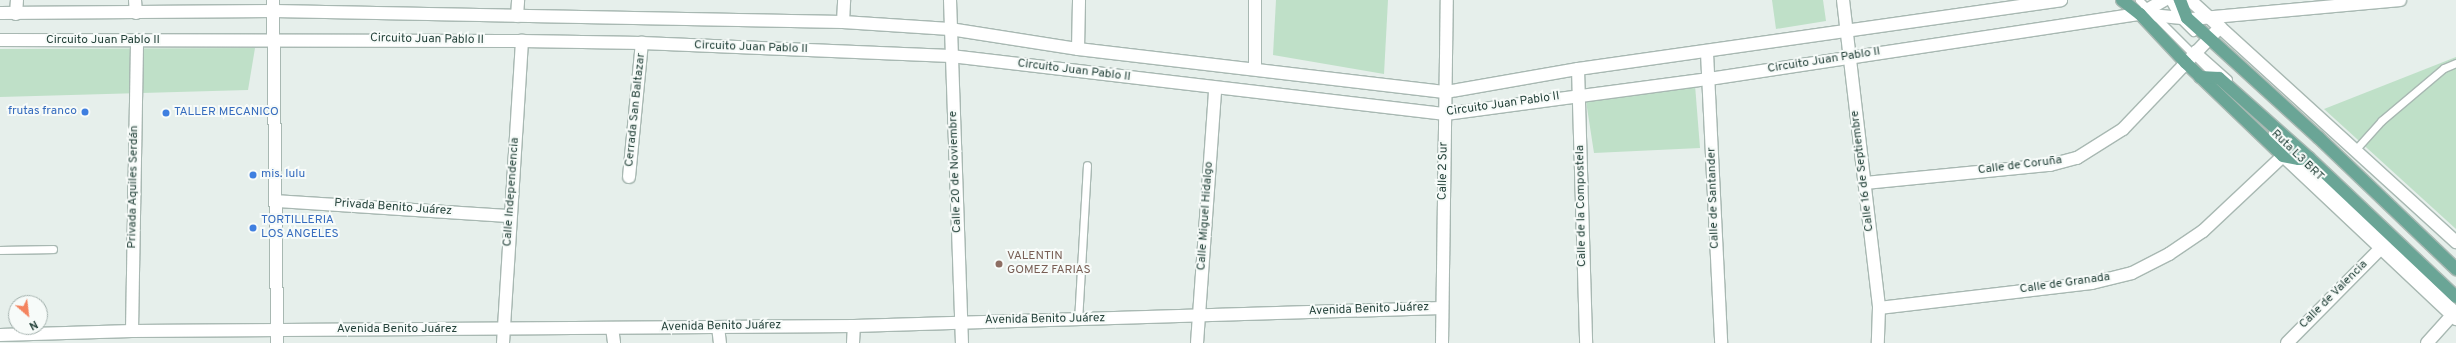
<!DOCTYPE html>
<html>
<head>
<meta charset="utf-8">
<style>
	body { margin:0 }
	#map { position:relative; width:2456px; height:343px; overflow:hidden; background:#e6efeb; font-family:Overpass,sans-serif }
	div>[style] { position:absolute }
	.green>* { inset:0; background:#bfe0c8 }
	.roads { filter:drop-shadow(1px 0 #a8b8b2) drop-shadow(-1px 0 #a8b8b2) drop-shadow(0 1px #a8b8b2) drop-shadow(0 -1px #a8b8b2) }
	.lane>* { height:7px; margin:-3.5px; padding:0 3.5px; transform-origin:3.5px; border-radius:3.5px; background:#fff }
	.street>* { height:12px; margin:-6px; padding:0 6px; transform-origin:6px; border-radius:6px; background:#fff }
	.secondary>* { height:12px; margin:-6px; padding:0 6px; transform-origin:6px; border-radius:6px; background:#fff }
	.primary>* { height:12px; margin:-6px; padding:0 6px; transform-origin:6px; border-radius:6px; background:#6aa596 }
	.dots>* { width:11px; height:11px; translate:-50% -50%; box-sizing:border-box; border:2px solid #f7fbf9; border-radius:50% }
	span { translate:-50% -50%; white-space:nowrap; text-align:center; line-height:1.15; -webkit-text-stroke:4px #f7fbf9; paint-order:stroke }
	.street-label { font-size:12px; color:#24423a }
	.shop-label { font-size:12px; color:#366cbe }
	.right { translate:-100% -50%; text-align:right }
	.left { translate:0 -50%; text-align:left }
	.education-label { font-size:12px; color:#785e54 }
	.north { position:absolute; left:8px; top:295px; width:40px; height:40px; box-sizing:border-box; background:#f7fbf9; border:1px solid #a3b1ad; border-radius:50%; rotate:152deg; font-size:11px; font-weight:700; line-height:16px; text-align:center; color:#24423a }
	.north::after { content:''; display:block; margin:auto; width:14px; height:18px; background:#f4845f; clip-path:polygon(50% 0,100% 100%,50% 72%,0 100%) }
</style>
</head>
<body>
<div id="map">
	<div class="green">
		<div style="clip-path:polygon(1276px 0,1388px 0,1384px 74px,1273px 55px)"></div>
		<div style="clip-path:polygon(1772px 0,1823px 0,1826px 21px,1776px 29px)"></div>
		<div style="clip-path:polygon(255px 48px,248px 90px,0 97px,0 49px)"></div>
		<div style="clip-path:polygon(2456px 57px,2456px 229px,2324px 109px)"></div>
		<div style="clip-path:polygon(1695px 85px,1700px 148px,1594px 153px,1586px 101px)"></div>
	</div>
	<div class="roads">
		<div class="lane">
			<div style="left:2139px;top:0;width:110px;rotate:45deg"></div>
			<div style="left:2169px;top:0;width:21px;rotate:61deg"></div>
			<div style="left:2179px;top:18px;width:20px;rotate:45deg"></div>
			<div style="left:2194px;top:49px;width:45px;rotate:41.4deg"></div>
			<div style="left:2272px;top:133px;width:254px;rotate:43.9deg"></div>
			<div style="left:2356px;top:149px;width:38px;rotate:-48deg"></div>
			<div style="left:2381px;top:121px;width:82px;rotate:-40.1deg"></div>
			<div style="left:2444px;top:68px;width:13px;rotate:-23deg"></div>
			<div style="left:0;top:250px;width:53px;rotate:-1.1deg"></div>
			<div style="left:1078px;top:321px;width:156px;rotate:-86.7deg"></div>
		</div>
		<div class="street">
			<div style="left:135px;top:0;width:13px;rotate:86deg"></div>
			<div style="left:273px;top:0;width:343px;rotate:89.3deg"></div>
			<div style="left:950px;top:0;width:343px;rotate:88deg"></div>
			<div style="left:1255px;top:0;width:68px;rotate:90deg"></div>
			<div style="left:16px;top:14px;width:14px;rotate:-86deg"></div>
			<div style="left:517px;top:16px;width:16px;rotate:-86deg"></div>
			<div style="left:843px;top:22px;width:22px;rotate:-87deg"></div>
			<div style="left:1078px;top:49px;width:49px;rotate:-88.8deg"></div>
			<div style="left:1707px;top:53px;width:290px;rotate:87.2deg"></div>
			<div style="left:1578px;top:69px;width:274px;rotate:88.3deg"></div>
			<div style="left:629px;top:177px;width:135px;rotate:-84.5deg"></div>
			<div style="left:1865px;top:183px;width:186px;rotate:-5.6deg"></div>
			<div style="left:2050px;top:165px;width:28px;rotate:-15deg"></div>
			<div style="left:2077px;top:158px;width:54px;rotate:-32.2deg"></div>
			<div style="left:2123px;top:129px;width:141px;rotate:-46.4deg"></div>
			<div style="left:276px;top:201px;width:234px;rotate:3.7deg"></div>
			<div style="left:1879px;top:308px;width:214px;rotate:-6.7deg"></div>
			<div style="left:2092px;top:283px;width:41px;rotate:-14deg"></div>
			<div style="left:2132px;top:273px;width:42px;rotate:-27.2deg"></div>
			<div style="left:2169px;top:254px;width:41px;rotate:-34.1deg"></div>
			<div style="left:2203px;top:231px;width:110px;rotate:-43.2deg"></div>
			<div style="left:718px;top:327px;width:16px;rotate:83deg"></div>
			<div style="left:612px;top:328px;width:15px;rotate:82deg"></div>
			<div style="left:132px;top:331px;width:289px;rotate:-89deg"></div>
			<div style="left:0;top:335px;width:132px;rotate:-1.7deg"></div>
			<div style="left:132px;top:331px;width:722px;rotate:-0.4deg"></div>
			<div style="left:854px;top:326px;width:588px;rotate:-1.75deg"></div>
			<div style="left:503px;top:343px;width:303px;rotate:-86.4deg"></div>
			<div style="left:853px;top:343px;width:17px;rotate:-87deg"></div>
			<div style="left:1197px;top:343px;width:255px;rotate:-85.9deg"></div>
			<div style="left:2287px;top:343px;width:134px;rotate:-45.3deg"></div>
			<div style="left:2427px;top:343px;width:38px;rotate:-48deg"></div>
		</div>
		<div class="secondary">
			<div style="left:1843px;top:0;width:310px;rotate:83.3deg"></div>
			<div style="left:1879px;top:308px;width:35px;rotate:92deg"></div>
			<div style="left:2190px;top:0;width:360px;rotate:42.3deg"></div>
			<div style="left:0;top:13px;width:274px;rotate:-0.4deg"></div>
			<div style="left:274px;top:11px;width:569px;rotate:1.11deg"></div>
			<div style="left:843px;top:22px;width:107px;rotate:3.7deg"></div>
			<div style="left:950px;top:29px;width:130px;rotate:8.9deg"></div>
			<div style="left:1078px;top:49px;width:371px;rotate:6.7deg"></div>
			<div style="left:1446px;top:92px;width:134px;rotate:-9.9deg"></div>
			<div style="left:1578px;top:69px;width:488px;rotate:-8.1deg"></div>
			<div style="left:2141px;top:14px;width:51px;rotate:5.6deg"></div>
			<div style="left:2192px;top:19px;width:209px;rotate:-5.2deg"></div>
			<div style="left:0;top:40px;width:522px;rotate:0.11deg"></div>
			<div style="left:522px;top:41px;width:120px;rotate:1deg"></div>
			<div style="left:642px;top:43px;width:309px;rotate:2.4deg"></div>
			<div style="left:951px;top:56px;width:498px;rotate:6.7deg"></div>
			<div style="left:1446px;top:114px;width:265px;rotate:-7.6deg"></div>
			<div style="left:1709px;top:79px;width:436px;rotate:-8.6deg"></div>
			<div style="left:2140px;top:14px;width:28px;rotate:-30deg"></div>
			<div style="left:2283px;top:156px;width:238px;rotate:43.3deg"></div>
			<div style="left:1442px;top:343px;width:343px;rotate:-89.2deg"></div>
		</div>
		<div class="primary">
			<div style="left:2122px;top:0;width:23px;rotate:38deg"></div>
			<div style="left:2140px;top:14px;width:67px;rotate:46.8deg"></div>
			<div style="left:2186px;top:63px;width:134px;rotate:43.8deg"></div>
			<div style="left:2283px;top:156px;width:16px;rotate:11deg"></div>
			<div style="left:2299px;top:159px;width:10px;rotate:-6deg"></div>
			<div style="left:2180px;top:0;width:19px;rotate:69deg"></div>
			<div style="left:2187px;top:18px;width:178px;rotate:42.3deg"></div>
			<div style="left:2319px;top:138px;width:190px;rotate:43.7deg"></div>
			<div style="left:2200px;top:77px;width:19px;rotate:3deg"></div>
			<div style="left:2219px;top:78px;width:120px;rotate:41.6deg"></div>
			<div style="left:2309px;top:158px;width:202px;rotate:43.4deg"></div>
		</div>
	</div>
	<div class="dots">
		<div style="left:85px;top:112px;background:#3f7fe0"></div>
		<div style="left:166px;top:113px;background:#3f7fe0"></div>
		<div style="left:253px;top:175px;background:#3f7fe0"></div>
		<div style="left:253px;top:228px;background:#3f7fe0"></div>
		<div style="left:999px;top:264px;background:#8d6e63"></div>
	</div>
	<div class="street-label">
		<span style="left:427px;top:40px;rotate:1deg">Circuito Juan Pablo II</span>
		<span style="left:103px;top:41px">Circuito Juan Pablo II</span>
		<span style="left:751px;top:48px;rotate:2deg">Circuito Juan Pablo II</span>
		<span style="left:1824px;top:61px;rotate:-9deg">Circuito Juan Pablo II</span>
		<span style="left:1074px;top:71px;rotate:7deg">Circuito Juan Pablo II</span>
		<span style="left:1503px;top:105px;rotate:-8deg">Circuito Juan Pablo II</span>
		<span style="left:636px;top:110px;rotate:-84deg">Cerrada San Baltazar</span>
		<span style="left:2297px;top:156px;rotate:44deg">Ruta L3 BRT</span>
		<span style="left:2020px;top:166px;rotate:-7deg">Calle de Coruña</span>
		<span style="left:1444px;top:171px;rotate:-89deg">Calle 2 Sur</span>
		<span style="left:1863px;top:171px;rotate:-97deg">Calle 16 de Septiembre</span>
		<span style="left:956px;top:172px;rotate:-92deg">Calle 20 de Noviembre</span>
		<span style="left:134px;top:187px;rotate:-89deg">Privada Aquiles Serdán</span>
		<span style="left:512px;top:192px;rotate:-86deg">Calle Independencia</span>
		<span style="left:1714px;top:198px;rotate:-92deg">Calle de Santander</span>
		<span style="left:1582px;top:206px;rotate:-91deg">Calle de la Compostela</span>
		<span style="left:393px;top:208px;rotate:4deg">Privada Benito Juárez</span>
		<span style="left:1206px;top:216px;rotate:-86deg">Calle Miguel Hidalgo</span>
		<span style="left:2065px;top:284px;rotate:-8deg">Calle de Granada</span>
		<span style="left:2334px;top:295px;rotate:-45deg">Calle de Valencia</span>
		<span style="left:1369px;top:310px;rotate:-2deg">Avenida Benito Juárez</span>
		<span style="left:1045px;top:320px;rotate:-1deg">Avenida Benito Juárez</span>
		<span style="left:721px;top:327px;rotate:-1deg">Avenida Benito Juárez</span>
		<span style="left:397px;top:330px">Avenida Benito Juárez</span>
	</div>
	<div class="shop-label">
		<span class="right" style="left:77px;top:112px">frutas franco</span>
		<span class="left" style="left:174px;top:113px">TALLER MECANICO</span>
		<span class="left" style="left:261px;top:175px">mis. lulu</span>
		<span class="left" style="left:261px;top:228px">TORTILLERIA<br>LOS ANGELES</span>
	</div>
	<div class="education-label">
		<span class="left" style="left:1007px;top:264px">VALENTIN<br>GOMEZ FARIAS</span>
	</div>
	<div class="north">N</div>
</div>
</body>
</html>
